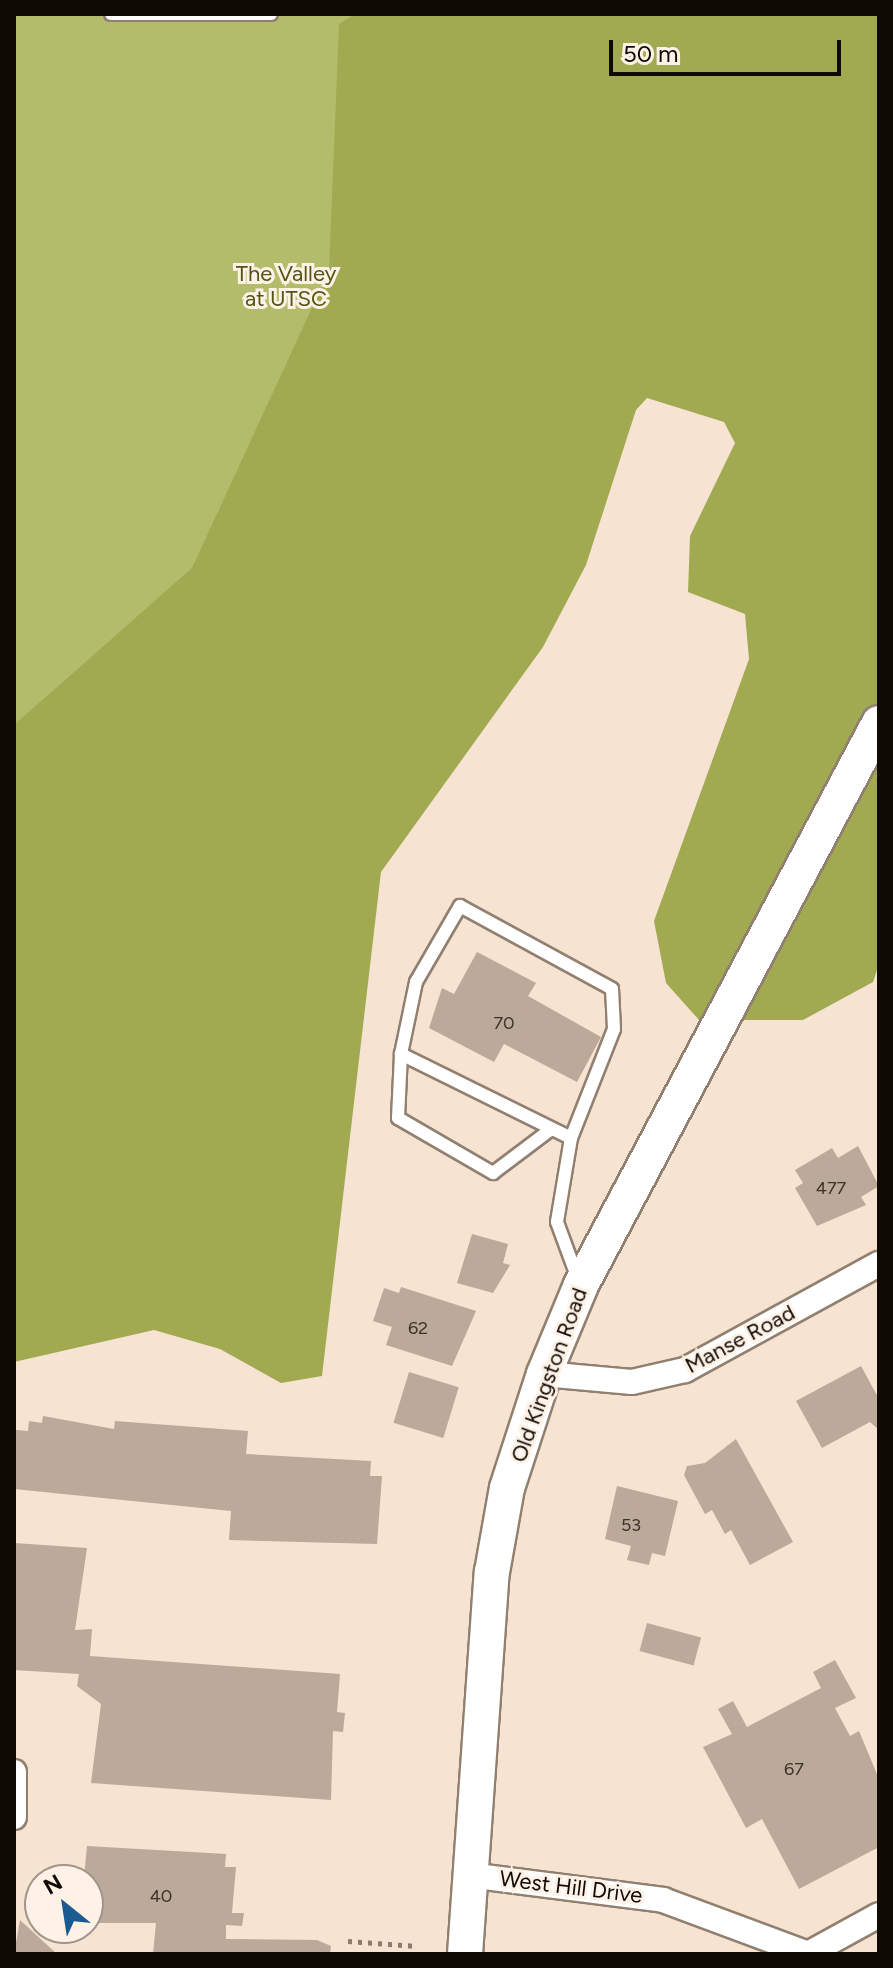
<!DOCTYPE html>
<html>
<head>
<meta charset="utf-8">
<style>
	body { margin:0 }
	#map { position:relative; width:893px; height:1968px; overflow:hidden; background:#f6e3d2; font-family:Figtree,sans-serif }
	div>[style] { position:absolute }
	.green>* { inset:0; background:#b2bc6a }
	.forest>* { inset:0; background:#a1aa51 }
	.building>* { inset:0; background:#bba999; transform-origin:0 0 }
	.path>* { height:5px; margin-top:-2.5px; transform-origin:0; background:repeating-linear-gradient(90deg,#897c71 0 4px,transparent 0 10px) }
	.roads { filter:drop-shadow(2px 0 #918070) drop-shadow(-2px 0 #918070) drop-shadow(0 2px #918070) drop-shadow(0 -2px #918070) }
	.lane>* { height:12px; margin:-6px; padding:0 6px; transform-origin:6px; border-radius:6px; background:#fff }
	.street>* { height:24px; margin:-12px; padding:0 12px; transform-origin:12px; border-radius:12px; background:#fff }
	.secondary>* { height:34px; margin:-17px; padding:0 17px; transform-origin:17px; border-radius:17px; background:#fff }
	span { translate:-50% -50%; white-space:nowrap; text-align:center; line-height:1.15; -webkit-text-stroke:6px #fef2e7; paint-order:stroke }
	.number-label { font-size:18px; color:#3b322a }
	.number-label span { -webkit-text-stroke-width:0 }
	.park-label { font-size:22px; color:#505513 }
	.street-label { font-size:22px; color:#100a05 }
	.frame { position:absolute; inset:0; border:16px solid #100a05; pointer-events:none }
	.north { position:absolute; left:24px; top:1864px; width:80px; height:80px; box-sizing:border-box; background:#fef2e7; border:2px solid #9f958d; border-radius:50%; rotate:330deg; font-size:22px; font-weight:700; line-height:32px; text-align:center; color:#100a05 }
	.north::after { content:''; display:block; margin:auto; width:28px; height:36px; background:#1b5b91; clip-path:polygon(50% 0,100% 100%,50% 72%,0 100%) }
	.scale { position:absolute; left:609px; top:40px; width:232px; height:36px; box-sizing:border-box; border:4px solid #100a05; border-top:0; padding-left:10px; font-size:24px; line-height:28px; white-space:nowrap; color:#100a05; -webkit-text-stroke:6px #fef2e7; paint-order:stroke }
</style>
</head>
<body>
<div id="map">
	<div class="green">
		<div style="clip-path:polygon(14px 14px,879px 14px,707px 227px,14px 1272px)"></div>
	</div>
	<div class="forest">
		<div style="clip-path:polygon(355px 14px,879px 14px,879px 964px,873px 982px,803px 1020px,699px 1020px,666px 983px,654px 921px,749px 659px,745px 614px,688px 592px,690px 536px,735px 443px,724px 422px,647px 398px,636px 410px,586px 565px,543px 647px,381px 872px,322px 1376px,281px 1383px,220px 1349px,154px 1330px,14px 1362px,14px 725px,192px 568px,329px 271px,339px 24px)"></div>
	</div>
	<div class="building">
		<div style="clip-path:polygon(477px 952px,536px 983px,528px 996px,601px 1037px,577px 1082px,504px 1044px,494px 1062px,429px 1028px,442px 988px,454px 994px)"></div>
		<div style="clip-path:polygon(858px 1146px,879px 1186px,861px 1197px,866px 1205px,817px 1226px,795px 1188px,803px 1183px,795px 1170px,832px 1148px,838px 1158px)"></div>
		<div style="clip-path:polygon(472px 1234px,508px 1244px,503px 1263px,510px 1265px,493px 1293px,457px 1283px)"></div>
		<div style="clip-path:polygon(401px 1287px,476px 1311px,452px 1366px,386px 1345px,392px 1327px,373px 1321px,384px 1288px,399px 1293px)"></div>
		<div style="clip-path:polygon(861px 1366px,879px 1399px,879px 1430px,870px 1422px,822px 1448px,796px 1401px)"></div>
		<div style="left:409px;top:1372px;width:52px;height:53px;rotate:17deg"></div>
		<div style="clip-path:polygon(43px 1416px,114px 1429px,115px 1421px,248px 1431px,246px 1454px,371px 1461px,370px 1476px,382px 1476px,377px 1544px,229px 1540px,231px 1511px,14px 1489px,16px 1430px,28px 1431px,29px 1421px,42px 1423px)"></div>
		<div style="clip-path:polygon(736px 1439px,793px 1542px,750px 1565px,731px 1530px,725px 1534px,712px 1510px,705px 1514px,684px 1475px,687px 1466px,705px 1463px)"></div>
		<div style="clip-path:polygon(617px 1486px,678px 1501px,665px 1556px,652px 1553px,649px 1565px,627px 1560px,631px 1546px,605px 1539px)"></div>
		<div style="clip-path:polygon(14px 1543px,87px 1548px,75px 1630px,92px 1629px,90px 1656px,340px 1674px,337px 1712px,345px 1713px,343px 1732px,333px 1731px,331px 1800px,91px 1783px,101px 1704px,77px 1686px,79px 1674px,14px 1670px)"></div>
		<div style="left:647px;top:1623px;width:56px;height:29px;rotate:15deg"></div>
		<div style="clip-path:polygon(835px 1660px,856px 1698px,835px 1708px,850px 1736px,859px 1731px,879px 1779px,879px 1847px,799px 1889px,762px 1819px,746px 1828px,703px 1747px,732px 1734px,718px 1709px,733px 1701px,747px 1727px,821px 1688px,813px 1672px)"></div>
		<div style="clip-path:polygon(87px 1846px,226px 1854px,225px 1867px,236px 1867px,232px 1913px,244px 1913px,242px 1926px,226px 1925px,226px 1939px,317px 1940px,331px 1946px,330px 1954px,153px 1954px,156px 1923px,88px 1923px,88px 1880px,70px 1880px,84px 1877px)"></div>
		<div style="clip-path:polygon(20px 1920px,57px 1954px,14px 1954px)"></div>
	</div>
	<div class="path">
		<div style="left:348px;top:1941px;width:69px;rotate:4.1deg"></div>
	</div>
	<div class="roads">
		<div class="lane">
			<div style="left:111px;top:14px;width:160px"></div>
			<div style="left:401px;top:1054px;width:64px;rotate:92.7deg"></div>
			<div style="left:398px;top:1118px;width:110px;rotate:30.1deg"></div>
			<div style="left:493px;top:1173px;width:71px;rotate:-37deg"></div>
			<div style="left:571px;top:1138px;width:190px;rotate:-153.7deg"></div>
			<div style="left:401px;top:1054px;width:74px;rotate:-78.2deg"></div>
			<div style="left:416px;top:982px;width:88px;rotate:-59.9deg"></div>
			<div style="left:460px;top:906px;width:173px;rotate:28.6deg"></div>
			<div style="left:612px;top:989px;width:40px;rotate:87.1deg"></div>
			<div style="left:614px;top:1029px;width:117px;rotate:111.5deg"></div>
			<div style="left:571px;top:1138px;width:85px;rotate:99.5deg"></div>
			<div style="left:557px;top:1222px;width:61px;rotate:69.8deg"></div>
		</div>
		<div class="street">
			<div style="left:544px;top:1374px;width:88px;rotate:5.2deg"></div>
			<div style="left:632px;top:1382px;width:54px;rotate:-12.8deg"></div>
			<div style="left:685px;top:1370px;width:221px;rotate:-28.7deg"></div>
			<div style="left:14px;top:1772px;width:45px;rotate:90deg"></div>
			<div style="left:469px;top:1875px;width:196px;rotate:7.3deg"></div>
			<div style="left:663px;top:1900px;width:155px;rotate:20.4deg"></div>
			<div style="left:808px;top:1954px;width:81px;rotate:-28.8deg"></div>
		</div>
		<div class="secondary">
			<div style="left:465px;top:1954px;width:383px;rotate:-86deg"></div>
			<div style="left:492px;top:1572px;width:85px;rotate:-79.9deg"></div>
			<div style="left:507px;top:1488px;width:120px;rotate:-72deg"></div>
			<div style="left:544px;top:1374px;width:96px;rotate:-67.4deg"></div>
			<div style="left:581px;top:1285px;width:636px;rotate:-62.07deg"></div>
		</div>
	</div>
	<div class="number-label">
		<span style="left:504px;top:1023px">70</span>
		<span style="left:831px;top:1188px">477</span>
		<span style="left:418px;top:1328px">62</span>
		<span style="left:631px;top:1525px">53</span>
		<span style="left:794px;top:1769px">67</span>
		<span style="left:161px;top:1896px">40</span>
	</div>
	<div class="park-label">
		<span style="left:286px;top:286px">The Valley<br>at UTSC</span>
	</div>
	<div class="street-label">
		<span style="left:740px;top:1339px;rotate:-28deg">Manse Road</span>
		<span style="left:549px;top:1375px;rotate:-70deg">Old Kingston Road</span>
		<span style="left:571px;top:1887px;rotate:7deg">West Hill Drive</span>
	</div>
	<div class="frame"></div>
	<div class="north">N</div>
	<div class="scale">50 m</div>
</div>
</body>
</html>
